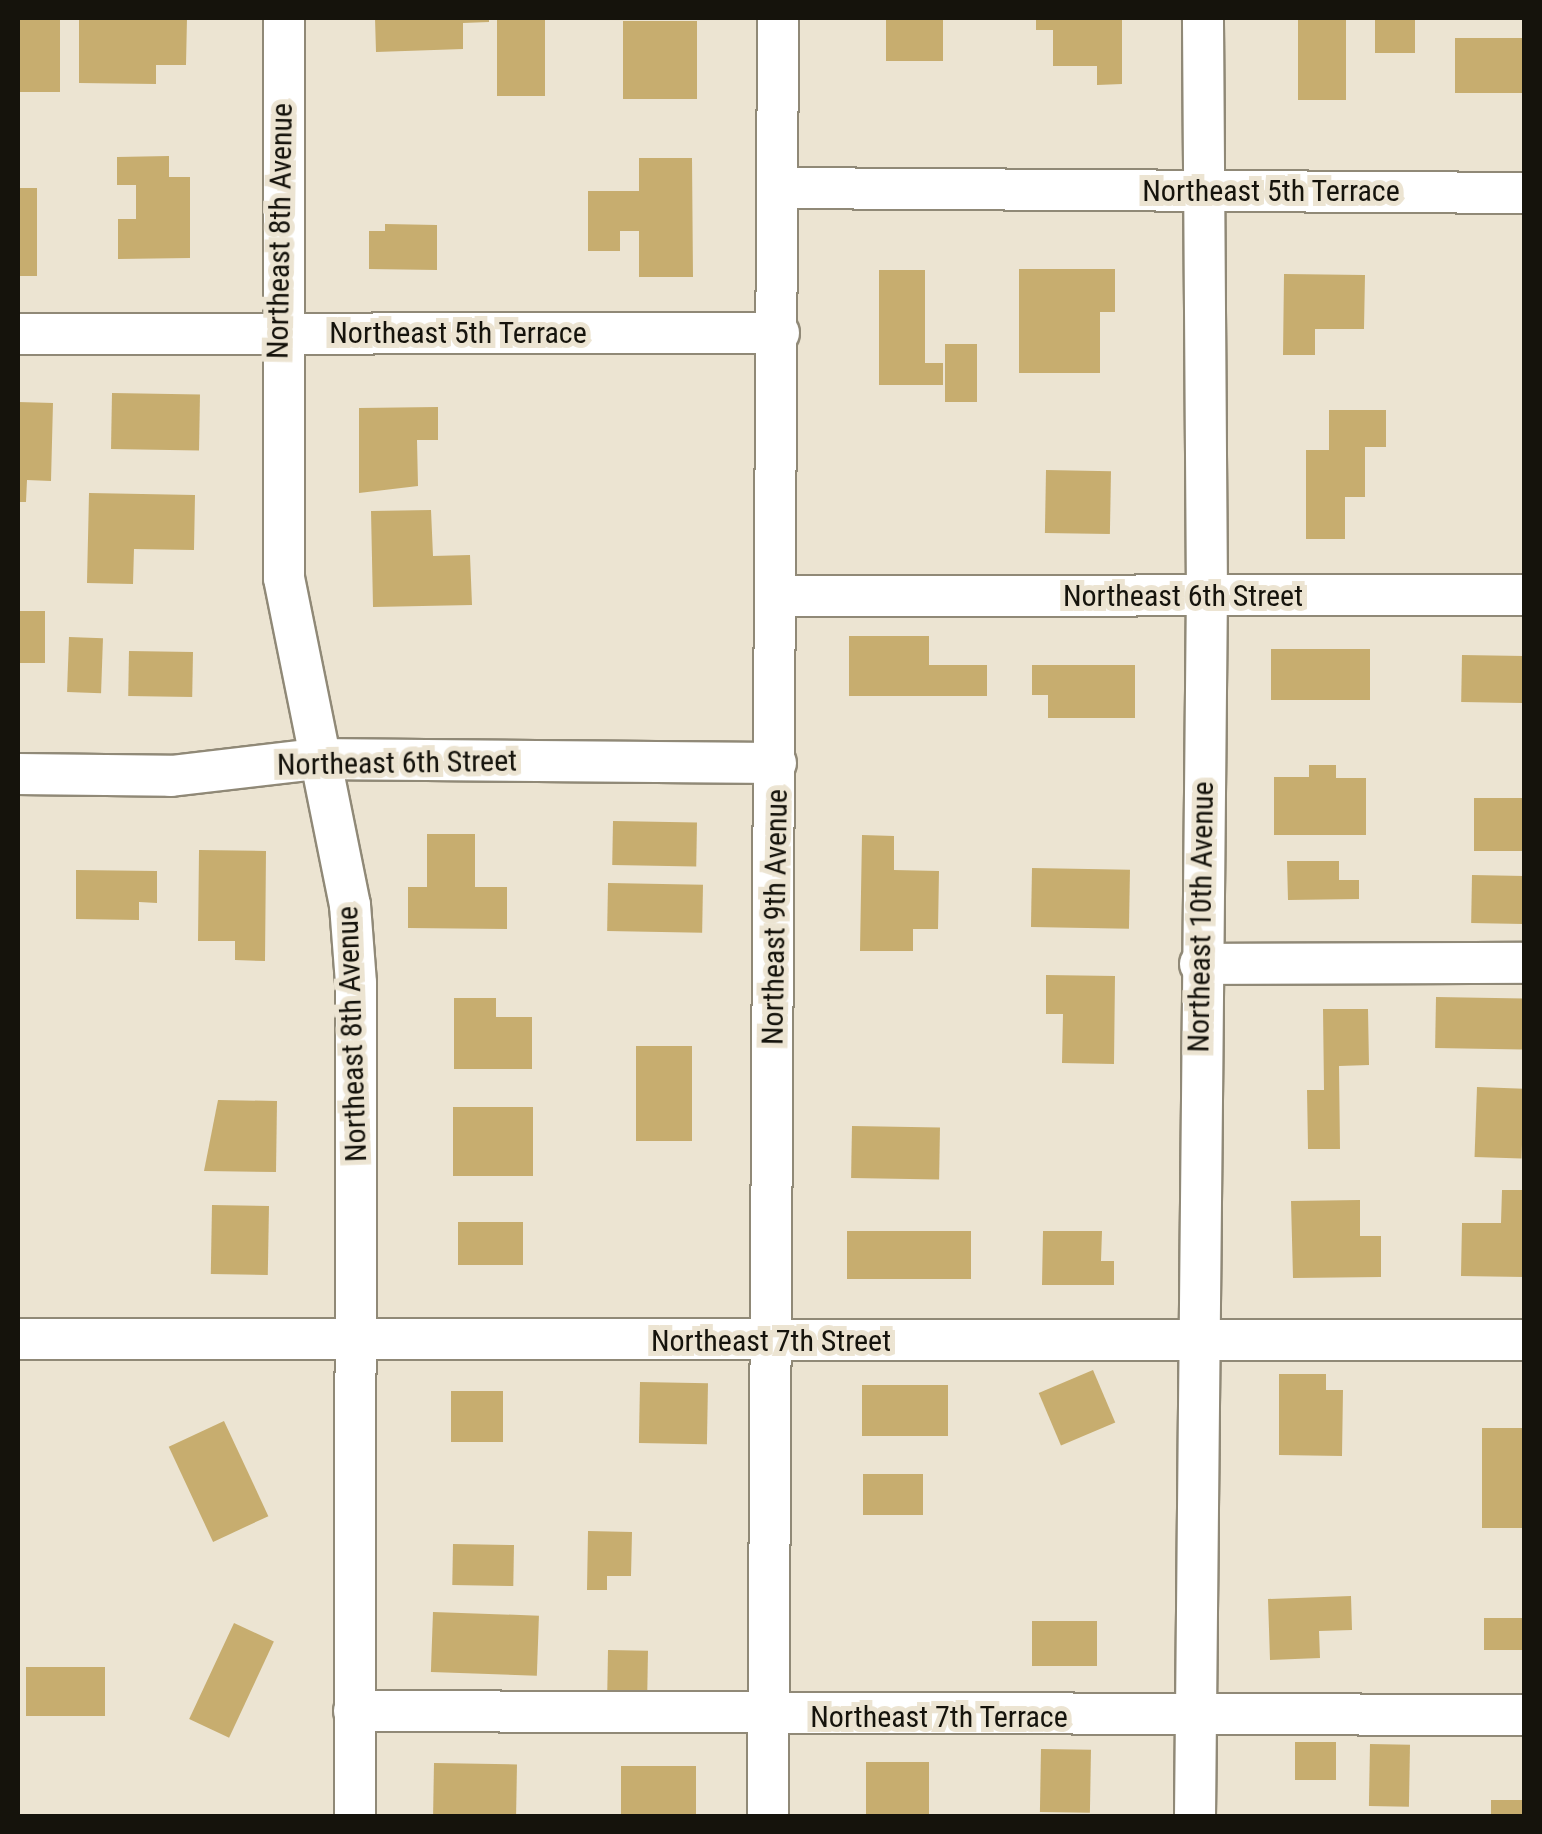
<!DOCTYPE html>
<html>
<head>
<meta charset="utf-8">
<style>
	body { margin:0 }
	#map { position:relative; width:1542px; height:1834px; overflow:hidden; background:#ece4d2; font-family:"Roboto Condensed",sans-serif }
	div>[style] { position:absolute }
	.building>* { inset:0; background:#c7ad6f; transform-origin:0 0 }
	.roads { filter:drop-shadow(2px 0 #908977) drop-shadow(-2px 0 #908977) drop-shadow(0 2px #908977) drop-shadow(0 -2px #908977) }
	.minor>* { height:40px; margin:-20px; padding:0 20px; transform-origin:20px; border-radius:20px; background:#fff }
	span { translate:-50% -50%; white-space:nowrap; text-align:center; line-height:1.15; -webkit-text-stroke:10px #ece4d2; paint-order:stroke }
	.street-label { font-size:30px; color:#15130c }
	.frame { position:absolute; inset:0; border:20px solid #15130c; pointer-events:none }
</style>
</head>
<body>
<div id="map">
	<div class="building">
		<div style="left:18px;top:18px;width:42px;height:74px"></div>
		<div style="clip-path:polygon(79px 18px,187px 18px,186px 65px,156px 65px,156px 84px,79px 83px)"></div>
		<div style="clip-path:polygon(375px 18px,489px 18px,489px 22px,463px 23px,463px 49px,376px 52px)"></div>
		<div style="left:497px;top:18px;width:48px;height:78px"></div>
		<div style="left:886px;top:18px;width:57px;height:43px"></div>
		<div style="clip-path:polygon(1036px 18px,1122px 18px,1122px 84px,1097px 85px,1097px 66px,1053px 66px,1053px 30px,1036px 30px)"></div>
		<div style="left:1298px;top:18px;width:48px;height:82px"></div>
		<div style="left:1375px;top:18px;width:40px;height:35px"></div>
		<div style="left:623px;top:21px;width:74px;height:78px"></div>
		<div style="left:1524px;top:38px;width:55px;height:69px;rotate:90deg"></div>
		<div style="clip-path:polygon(169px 156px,169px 177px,190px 177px,190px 258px,118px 259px,118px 219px,136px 219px,136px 185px,117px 185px,117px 157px)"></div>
		<div style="clip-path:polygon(639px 158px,692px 158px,693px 277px,639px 277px,639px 231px,620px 231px,620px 251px,588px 251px,588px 191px,639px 191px)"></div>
		<div style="left:18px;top:188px;width:19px;height:88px"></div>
		<div style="clip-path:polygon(385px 224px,437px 225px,437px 270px,369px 269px,369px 231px,385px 231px)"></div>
		<div style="clip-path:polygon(1019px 269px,1115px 269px,1115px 312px,1100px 312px,1100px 373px,1019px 373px)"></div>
		<div style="clip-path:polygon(879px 270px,925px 270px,925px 363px,943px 363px,943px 385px,879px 385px)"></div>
		<div style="clip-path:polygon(1284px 274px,1365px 275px,1364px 329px,1315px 329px,1315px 355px,1283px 355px)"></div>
		<div style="left:945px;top:344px;width:32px;height:58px"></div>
		<div style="left:112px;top:393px;width:88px;height:56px;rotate:1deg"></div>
		<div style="clip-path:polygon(18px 402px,53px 403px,51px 481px,27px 480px,26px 502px,18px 502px)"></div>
		<div style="clip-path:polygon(438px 407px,438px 440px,417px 440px,418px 486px,359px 493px,359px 408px)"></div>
		<div style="clip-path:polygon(1329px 410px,1386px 410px,1386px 447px,1365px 447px,1365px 497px,1345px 497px,1345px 539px,1306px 539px,1306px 450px,1329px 450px)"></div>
		<div style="left:1046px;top:470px;width:65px;height:63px;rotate:1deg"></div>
		<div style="clip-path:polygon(89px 493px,195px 495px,194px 550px,134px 549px,133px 584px,87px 583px)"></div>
		<div style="clip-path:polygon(431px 510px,433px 556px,470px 555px,472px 605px,373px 607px,371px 511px)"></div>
		<div style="left:18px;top:611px;width:27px;height:52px"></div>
		<div style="clip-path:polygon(849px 636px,929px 636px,929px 665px,987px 665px,987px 696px,849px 696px)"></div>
		<div style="left:69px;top:637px;width:34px;height:55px;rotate:2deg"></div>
		<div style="left:1271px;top:649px;width:99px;height:51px"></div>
		<div style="left:129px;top:651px;width:64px;height:45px;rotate:1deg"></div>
		<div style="left:1462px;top:655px;width:62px;height:47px;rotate:1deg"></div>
		<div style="clip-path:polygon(1032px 665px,1135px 665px,1135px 718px,1048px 718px,1048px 695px,1032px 695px)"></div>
		<div style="clip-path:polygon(1309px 765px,1336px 765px,1336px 778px,1366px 778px,1366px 835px,1274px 835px,1274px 777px,1309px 777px)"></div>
		<div style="left:1474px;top:798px;width:50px;height:53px"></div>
		<div style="left:613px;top:821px;width:84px;height:44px;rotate:1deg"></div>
		<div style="clip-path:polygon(427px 834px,475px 834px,475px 887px,507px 887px,507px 929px,408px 928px,408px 887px,427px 887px)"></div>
		<div style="clip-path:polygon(862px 835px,894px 836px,894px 870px,939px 871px,938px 929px,913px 929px,913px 951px,860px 951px)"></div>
		<div style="clip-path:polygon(199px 850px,266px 851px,265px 961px,235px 960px,235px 941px,198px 941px)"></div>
		<div style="clip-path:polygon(1287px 861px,1339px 861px,1339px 880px,1359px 880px,1359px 899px,1288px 900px)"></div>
		<div style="left:1032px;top:868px;width:98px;height:59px;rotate:1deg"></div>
		<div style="clip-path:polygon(76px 870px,157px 871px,157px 903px,139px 902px,139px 920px,76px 919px)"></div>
		<div style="left:1472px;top:875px;width:52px;height:48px;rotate:1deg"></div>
		<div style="left:608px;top:883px;width:95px;height:48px;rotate:1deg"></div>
		<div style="clip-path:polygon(1046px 975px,1115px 976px,1114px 1064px,1062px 1063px,1063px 1014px,1046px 1014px)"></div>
		<div style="left:1436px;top:997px;width:88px;height:51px;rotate:1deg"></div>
		<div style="clip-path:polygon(454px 998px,496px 998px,496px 1017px,532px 1017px,532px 1069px,454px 1069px)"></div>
		<div style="clip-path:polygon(1323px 1009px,1368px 1009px,1369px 1065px,1339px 1066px,1340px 1149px,1308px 1149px,1307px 1090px,1324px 1090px)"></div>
		<div style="left:636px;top:1046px;width:56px;height:95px"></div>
		<div style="left:1477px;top:1087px;width:47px;height:70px;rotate:2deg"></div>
		<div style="clip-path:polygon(218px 1100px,277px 1101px,276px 1172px,204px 1171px)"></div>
		<div style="left:533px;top:1107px;width:69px;height:80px;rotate:90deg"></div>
		<div style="left:852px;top:1126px;width:88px;height:52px;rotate:1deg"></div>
		<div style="clip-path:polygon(1502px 1190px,1524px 1190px,1524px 1277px,1461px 1276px,1462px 1223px,1501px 1223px)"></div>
		<div style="clip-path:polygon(1360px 1200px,1360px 1236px,1381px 1236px,1381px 1277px,1293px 1278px,1291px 1201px)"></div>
		<div style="left:212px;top:1205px;width:57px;height:69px;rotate:1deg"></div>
		<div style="left:458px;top:1222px;width:65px;height:43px"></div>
		<div style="left:847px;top:1231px;width:124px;height:48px"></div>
		<div style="clip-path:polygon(1043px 1231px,1102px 1231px,1101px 1261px,1114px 1261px,1114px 1285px,1042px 1285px)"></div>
		<div style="left:1093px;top:1370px;width:57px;height:59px;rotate:67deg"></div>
		<div style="clip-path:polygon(1279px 1374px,1326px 1374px,1326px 1390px,1343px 1390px,1342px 1456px,1279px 1455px)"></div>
		<div style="left:640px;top:1382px;width:68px;height:61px;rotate:1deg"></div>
		<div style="left:862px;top:1385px;width:86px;height:51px"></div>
		<div style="left:451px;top:1391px;width:52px;height:51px"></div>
		<div style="left:224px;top:1421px;width:105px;height:61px;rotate:65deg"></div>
		<div style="left:1482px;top:1428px;width:42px;height:100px"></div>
		<div style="left:863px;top:1474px;width:60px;height:41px"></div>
		<div style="clip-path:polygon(588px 1531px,632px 1532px,631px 1576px,607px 1576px,607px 1590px,587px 1590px)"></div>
		<div style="left:453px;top:1544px;width:61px;height:41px;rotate:1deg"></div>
		<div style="clip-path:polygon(1351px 1596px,1352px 1630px,1319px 1631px,1320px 1658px,1270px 1660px,1268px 1599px)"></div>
		<div style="left:433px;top:1612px;width:106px;height:60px;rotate:2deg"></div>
		<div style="left:1524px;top:1618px;width:32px;height:40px;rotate:90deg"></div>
		<div style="left:1032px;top:1621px;width:65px;height:45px"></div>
		<div style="left:234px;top:1623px;width:44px;height:106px;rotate:25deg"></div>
		<div style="left:608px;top:1650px;width:40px;height:41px;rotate:1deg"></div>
		<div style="left:26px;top:1667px;width:79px;height:49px"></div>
		<div style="left:1295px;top:1742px;width:41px;height:38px"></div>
		<div style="left:1370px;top:1744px;width:40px;height:62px;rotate:1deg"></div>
		<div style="left:1041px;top:1749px;width:50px;height:63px;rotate:1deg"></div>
		<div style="left:866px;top:1762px;width:63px;height:54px"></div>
		<div style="left:434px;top:1763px;width:83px;height:53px;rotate:1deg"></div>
		<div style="left:621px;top:1766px;width:75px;height:50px"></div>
		<div style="left:1491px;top:1800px;width:33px;height:16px"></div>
	</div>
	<div class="roads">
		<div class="minor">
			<div style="left:284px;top:18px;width:560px;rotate:90deg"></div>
			<div style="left:284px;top:578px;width:334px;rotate:78.6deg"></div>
			<div style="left:350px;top:905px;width:78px;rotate:85.6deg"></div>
			<div style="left:356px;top:983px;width:833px;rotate:90.07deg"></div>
			<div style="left:778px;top:188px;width:746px;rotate:0.38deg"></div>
			<div style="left:18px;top:334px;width:761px;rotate:-0.08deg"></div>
			<div style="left:781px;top:596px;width:743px;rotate:-0.08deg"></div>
			<div style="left:18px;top:774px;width:153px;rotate:0.7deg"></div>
			<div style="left:171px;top:776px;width:145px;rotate:-6.7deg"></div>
			<div style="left:315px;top:759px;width:461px;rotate:0.5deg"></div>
			<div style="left:1200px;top:964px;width:324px;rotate:-0.2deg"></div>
			<div style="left:18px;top:1339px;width:1506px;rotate:0.04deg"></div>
			<div style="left:354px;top:1711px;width:1170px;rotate:0.2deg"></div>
			<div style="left:768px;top:1816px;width:1798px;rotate:-89.68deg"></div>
			<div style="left:1195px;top:1816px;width:1220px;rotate:-89.44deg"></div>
			<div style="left:1207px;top:596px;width:578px;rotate:-90.4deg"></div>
		</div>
	</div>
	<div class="street-label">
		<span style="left:1271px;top:191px">Northeast 5th Terrace</span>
		<span style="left:280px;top:231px;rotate:-89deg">Northeast 8th Avenue</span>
		<span style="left:458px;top:333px">Northeast 5th Terrace</span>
		<span style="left:1183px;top:596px">Northeast 6th Street</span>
		<span style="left:397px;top:763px;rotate:-1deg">Northeast 6th Street</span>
		<span style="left:775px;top:917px;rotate:-89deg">Northeast 9th Avenue</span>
		<span style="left:1201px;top:917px;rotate:-89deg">Northeast 10th Avenue</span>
		<span style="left:352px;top:1034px;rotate:-92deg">Northeast 8th Avenue</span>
		<span style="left:771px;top:1341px">Northeast 7th Street</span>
		<span style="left:939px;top:1717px">Northeast 7th Terrace</span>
	</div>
	<div class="frame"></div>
</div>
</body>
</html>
